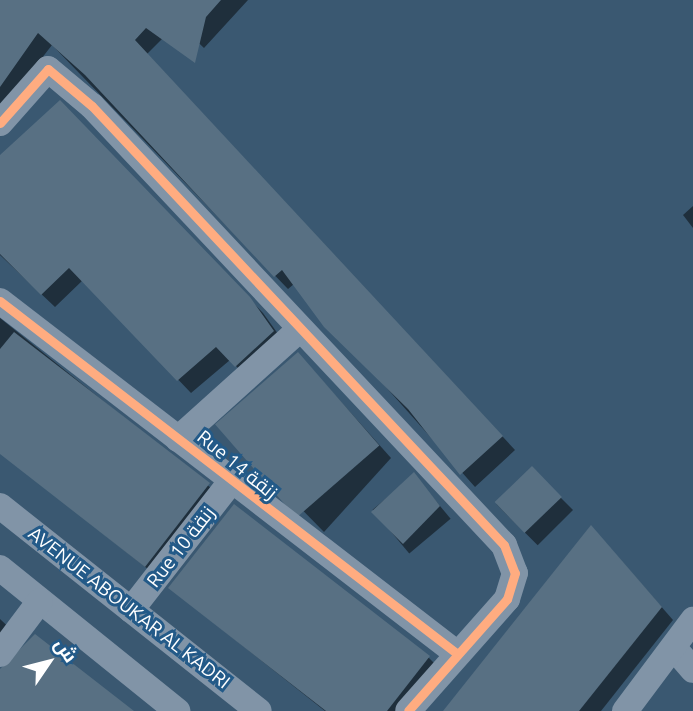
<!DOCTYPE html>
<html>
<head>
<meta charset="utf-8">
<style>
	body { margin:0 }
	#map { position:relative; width:693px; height:711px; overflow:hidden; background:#3a5871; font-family:Ubuntu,Cairo,sans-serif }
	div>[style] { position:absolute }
	.shadow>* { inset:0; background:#0007; transform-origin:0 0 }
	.building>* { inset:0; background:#587083; transform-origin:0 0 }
	.minor>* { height:26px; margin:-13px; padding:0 13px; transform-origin:13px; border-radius:13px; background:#8194a7 }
	.cycleway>* { height:9px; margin:-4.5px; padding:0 4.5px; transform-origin:4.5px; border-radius:4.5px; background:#ffac80 }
	span { translate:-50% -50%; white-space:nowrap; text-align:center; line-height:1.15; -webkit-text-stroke:6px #235a88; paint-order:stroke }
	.street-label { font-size:19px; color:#fff }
	.north { position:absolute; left:14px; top:627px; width:70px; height:70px; -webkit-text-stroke:5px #235a88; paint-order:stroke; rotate:55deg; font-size:19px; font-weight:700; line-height:28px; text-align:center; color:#fff }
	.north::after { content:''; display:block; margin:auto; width:24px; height:32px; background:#fff; clip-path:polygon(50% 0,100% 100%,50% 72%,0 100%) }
</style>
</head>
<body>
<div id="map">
	<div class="shadow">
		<div style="clip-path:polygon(0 0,248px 0,204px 48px,178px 23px,147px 54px,515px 450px,475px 487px,294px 284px,288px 289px,52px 45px,0 112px)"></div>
		<div style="clip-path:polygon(60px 102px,263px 313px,286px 345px,249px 379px,230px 360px,191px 393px,83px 280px,55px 307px,0 255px,0 157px)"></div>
		<div style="clip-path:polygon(693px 206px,693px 228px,683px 215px)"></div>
		<div style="clip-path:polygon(0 318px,221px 496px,158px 577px,0 452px)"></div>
		<div style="clip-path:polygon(310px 367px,391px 458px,324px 532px,220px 426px)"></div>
		<div style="left:532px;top:469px;width:58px;height:50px;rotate:45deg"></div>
		<div style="left:414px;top:475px;width:57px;height:54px;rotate:50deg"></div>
		<div style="clip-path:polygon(603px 540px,673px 620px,601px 711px,446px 711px)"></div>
		<div style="clip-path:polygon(170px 588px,429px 658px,441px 670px,409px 711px,325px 711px)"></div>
		<div style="clip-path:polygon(0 619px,16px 634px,0 658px)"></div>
	</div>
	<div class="building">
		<div style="clip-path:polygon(0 0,221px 0,206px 17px,195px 63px,146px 28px,135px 40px,503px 436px,460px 475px,408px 409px,324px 327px,282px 270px,274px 277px,85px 75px,38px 33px,0 87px)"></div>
		<div style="clip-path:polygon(60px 100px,250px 297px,274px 331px,235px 367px,216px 347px,177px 381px,69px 268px,41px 295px,0 254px,0 155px)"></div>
		<div style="clip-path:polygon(14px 332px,210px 483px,145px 567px,0 454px,0 349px)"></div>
		<div style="left:298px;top:352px;width:124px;height:110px;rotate:49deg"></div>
		<div style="left:532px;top:466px;width:43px;height:52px;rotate:46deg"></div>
		<div style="clip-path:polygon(414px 472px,440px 506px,403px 544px,371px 512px)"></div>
		<div style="clip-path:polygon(234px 504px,430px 656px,387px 711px,326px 711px,168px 588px)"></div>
		<div style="clip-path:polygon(591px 525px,662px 607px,579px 711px,443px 711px)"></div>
		<div style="clip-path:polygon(35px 634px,134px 711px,0 711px,0 669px)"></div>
	</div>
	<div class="minor">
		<div style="left:0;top:123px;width:72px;rotate:-48.4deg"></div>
		<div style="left:48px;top:69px;width:57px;rotate:40.1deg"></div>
		<div style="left:92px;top:106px;width:602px;rotate:46.82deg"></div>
		<div style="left:504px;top:545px;width:30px;rotate:69deg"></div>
		<div style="left:515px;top:573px;width:27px;rotate:107deg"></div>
		<div style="left:507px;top:599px;width:149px;rotate:131.5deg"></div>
		<div style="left:0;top:301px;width:575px;rotate:37.65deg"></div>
		<div style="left:178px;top:439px;width:163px;rotate:-42deg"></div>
		<div style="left:0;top:506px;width:330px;rotate:38.4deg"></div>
		<div style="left:0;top:568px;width:228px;rotate:38.9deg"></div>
		<div style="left:131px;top:610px;width:161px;rotate:-52.1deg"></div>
		<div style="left:674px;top:648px;width:29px;rotate:49deg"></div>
		<div style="left:0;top:654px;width:66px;rotate:-53deg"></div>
		<div style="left:625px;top:711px;width:114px;rotate:-53.2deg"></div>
	</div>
	<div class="cycleway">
		<div style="left:0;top:123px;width:72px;rotate:-48.4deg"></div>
		<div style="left:48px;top:69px;width:57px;rotate:40.1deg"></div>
		<div style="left:92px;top:106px;width:602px;rotate:46.82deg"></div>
		<div style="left:504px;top:545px;width:30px;rotate:69deg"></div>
		<div style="left:515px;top:573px;width:27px;rotate:107deg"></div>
		<div style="left:507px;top:599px;width:149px;rotate:131.5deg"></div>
		<div style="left:0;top:301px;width:575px;rotate:37.65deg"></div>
	</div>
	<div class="street-label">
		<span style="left:237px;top:465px;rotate:39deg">Rue 14 زنقة</span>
		<span style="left:181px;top:547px;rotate:-52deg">Rue 10 زنقة</span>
		<span style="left:129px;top:608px;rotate:38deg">AVENUE ABOUKAR AL KADRI</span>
	</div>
	<div class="north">ش</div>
</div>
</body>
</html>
